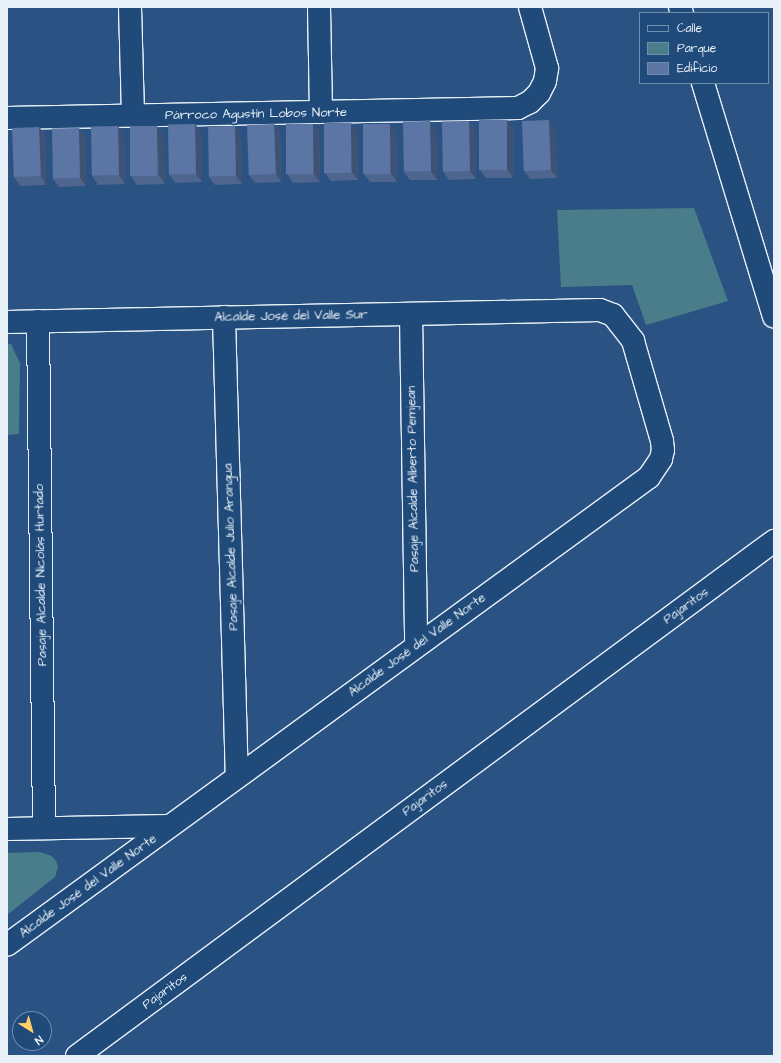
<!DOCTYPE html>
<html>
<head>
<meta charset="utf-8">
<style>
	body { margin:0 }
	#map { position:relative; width:781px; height:1063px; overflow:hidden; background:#2a5282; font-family:"Architects Daughter",sans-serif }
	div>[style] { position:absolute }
	.green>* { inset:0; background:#4a7d8a }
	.roads { filter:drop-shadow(1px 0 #e8f1f8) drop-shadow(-1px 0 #e8f1f8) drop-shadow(0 1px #e8f1f8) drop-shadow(0 -1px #e8f1f8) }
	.minor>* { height:22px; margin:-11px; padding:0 11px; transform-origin:11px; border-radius:11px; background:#1f4a7a }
	.wall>* { inset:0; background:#4e658d }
	.shaded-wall>* { inset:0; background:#405273 }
	.building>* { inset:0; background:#5b75a4; transform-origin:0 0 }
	span { translate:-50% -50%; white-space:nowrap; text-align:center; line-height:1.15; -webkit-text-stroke:3.5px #1f4a7a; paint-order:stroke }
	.street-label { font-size:13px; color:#e8f1f8 }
	.frame { position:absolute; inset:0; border:8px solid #e8f1f8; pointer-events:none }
	.legend { position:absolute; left:639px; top:12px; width:130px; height:72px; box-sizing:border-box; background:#1f4a7a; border:1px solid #6f8dac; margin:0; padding:5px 7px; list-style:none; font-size:12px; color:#e8f1f8 }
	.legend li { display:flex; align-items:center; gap:8px; height:20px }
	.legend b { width:20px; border:1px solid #6f8dac }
	.north { position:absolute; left:12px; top:1011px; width:40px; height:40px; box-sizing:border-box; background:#1f4a7a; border:1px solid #6f8dac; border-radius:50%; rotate:143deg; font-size:11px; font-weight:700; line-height:16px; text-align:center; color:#e8f1f8 }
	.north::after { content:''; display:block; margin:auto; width:14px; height:18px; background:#ffd166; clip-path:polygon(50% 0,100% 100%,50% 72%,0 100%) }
</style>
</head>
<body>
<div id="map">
	<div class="green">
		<div style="clip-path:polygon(694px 208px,728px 301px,646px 325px,632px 285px,561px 287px,557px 210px)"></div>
		<div style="clip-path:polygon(7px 344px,11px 344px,20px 363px,19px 434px,7px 435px)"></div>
		<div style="clip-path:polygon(40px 852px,52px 856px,56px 861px,58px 867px,55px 877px,7px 915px,7px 853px)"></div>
	</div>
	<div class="roads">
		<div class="minor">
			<div style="left:130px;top:7px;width:109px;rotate:88.4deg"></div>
			<div style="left:319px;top:7px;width:105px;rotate:88.9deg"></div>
			<div style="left:680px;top:7px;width:6px;rotate:72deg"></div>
			<div style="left:703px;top:83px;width:244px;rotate:73.1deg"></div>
			<div style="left:7px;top:118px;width:511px;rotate:-1.12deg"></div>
			<div style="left:518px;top:108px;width:13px;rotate:-27deg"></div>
			<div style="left:530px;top:102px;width:13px;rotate:-45deg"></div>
			<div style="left:539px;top:93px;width:13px;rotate:-63deg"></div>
			<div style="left:545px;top:81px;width:13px;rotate:-81deg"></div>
			<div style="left:547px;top:68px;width:63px;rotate:-105.6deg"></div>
			<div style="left:411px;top:314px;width:331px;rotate:89.1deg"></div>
			<div style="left:224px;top:317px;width:460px;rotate:88.4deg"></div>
			<div style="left:38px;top:321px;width:507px;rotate:89.32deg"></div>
			<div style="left:7px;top:322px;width:593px;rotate:-1.16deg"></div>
			<div style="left:600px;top:310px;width:14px;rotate:21deg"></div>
			<div style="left:613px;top:315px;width:33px;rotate:52deg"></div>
			<div style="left:633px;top:341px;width:104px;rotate:73.8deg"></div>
			<div style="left:662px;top:441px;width:9px;rotate:84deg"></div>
			<div style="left:663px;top:450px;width:9px;rotate:103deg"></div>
			<div style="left:661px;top:459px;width:22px;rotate:124deg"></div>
			<div style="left:649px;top:477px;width:794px;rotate:143.91deg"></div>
			<div style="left:7px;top:829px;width:162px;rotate:-1.1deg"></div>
			<div style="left:77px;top:1056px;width:867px;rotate:-36.46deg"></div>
		</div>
	</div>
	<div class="wall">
		<div style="clip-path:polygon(469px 121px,475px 129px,476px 179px,449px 180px,443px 171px)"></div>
		<div style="clip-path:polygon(195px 124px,201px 133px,202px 182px,175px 183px,169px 174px)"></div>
		<div style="clip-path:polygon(274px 124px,280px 133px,281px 182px,255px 183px,249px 175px)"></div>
		<div style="clip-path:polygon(313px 124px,319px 132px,320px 182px,293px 183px,287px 174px)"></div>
		<div style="clip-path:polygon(39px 127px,45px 135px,46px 185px,20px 186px,14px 177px)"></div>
		<div style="clip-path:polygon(513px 128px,513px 178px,486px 178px,480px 170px)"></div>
		<div style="clip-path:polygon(555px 129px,557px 178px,530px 179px,524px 171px)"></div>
		<div style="clip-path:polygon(436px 130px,437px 180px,410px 180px,404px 172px)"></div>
		<div style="clip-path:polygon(357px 131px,358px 180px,331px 181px,325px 173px)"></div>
		<div style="clip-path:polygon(396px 132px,397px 182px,370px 182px,364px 174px)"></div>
		<div style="clip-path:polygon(163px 134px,165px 184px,137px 185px,131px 176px)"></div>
		<div style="clip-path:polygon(124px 135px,125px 184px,98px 185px,92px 176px)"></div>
		<div style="clip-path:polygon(241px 135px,242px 184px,215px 185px,209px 177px)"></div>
		<div style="clip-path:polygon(85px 137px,86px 186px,59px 187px,53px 179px)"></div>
	</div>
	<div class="shaded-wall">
		<div style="clip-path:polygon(507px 120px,513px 128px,513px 178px,507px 169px)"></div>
		<div style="clip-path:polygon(549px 120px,555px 129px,557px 178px,551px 170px)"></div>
		<div style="clip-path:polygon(430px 121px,436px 130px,437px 180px,431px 171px)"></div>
		<div style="clip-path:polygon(469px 121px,475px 129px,476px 179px,470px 171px)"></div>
		<div style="clip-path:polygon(351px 123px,357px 131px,358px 180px,352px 172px)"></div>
		<div style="clip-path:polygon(195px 124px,201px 133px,202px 182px,196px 174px)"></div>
		<div style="clip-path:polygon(274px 124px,280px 133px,281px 182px,276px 174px)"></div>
		<div style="clip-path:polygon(313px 124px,319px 132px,320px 182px,314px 174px)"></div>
		<div style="clip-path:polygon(390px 124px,396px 132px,397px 182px,391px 173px)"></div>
		<div style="clip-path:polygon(118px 126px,124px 135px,125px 184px,119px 175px)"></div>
		<div style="clip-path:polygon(157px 126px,163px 134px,165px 184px,159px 175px)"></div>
		<div style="clip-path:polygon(235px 126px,241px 135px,242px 184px,236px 176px)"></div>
		<div style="clip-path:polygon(39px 127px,45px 135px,46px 185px,41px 176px)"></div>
		<div style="clip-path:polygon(79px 128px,85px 137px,86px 186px,80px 178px)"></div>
		<div style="clip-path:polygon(7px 136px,8px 137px,9px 187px,7px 184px)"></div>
	</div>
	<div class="building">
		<div style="left:479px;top:120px;width:28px;height:50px"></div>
		<div style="left:549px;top:120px;width:50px;height:27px;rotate:88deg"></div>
		<div style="left:430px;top:121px;width:50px;height:27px;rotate:89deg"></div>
		<div style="left:469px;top:121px;width:50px;height:27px;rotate:89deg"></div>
		<div style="left:324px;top:123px;width:27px;height:50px"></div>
		<div style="left:195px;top:124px;width:50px;height:27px;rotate:89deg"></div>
		<div style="left:274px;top:124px;width:50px;height:27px;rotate:88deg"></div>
		<div style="left:286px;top:124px;width:27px;height:50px"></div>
		<div style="left:363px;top:124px;width:27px;height:50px"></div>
		<div style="left:118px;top:126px;width:49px;height:27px;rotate:89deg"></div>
		<div style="left:130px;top:126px;width:27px;height:50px"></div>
		<div style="left:235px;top:126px;width:50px;height:27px;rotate:89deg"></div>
		<div style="left:39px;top:127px;width:49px;height:27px;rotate:88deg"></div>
		<div style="left:79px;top:128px;width:50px;height:27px;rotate:89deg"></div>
	</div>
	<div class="street-label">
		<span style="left:256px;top:114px;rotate:-1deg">Párroco Agustín Lobos Norte</span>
		<span style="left:291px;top:316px;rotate:-1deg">Alcalde José del Valle Sur</span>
		<span style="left:413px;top:479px;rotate:-91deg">Pasaje Alcalde Alberto Pemjean</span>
		<span style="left:231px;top:547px;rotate:-92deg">Pasaje Alcalde Julio Arangua</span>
		<span style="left:41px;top:575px;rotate:-91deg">Pasaje Alcalde Nicolás Hurtado</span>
		<span style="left:686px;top:606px;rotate:-36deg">Pajaritos</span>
		<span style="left:417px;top:645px;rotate:-36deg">Alcalde José del Valle Norte</span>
		<span style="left:425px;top:798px;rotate:-36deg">Pajaritos</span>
		<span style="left:88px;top:886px;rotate:-36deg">Alcalde José del Valle Norte</span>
		<span style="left:165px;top:991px;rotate:-36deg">Pajaritos</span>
	</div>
	<div class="frame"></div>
	<ul class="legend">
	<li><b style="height:5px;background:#1f4a7a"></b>Calle</li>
	<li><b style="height:11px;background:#4a7d8a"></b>Parque</li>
	<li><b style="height:11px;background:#5b75a4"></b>Edificio</li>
	</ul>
	<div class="north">N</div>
</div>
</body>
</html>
